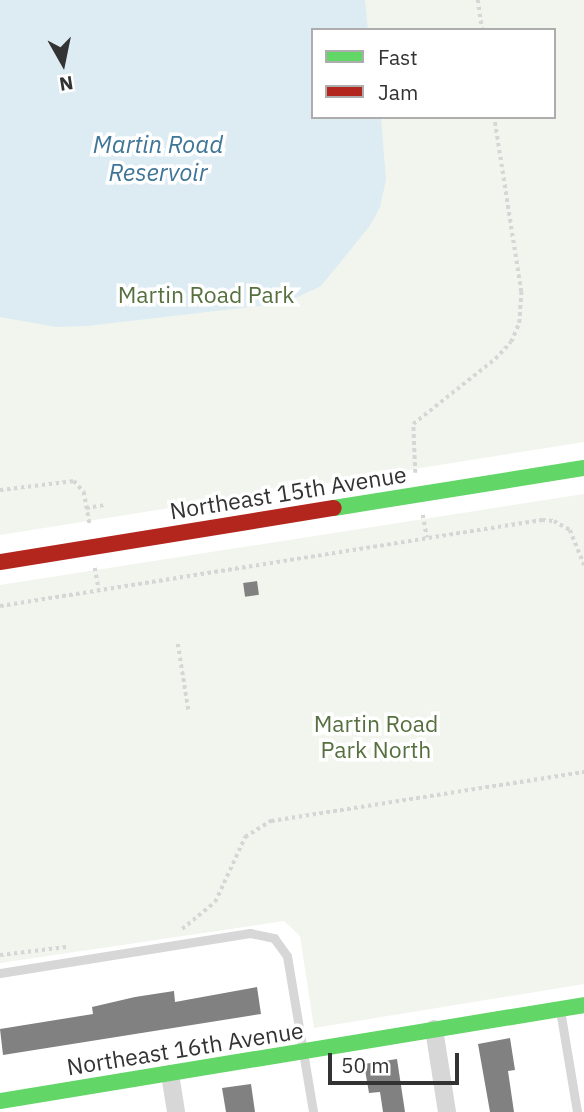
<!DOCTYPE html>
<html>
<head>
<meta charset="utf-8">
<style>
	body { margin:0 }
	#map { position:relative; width:584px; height:1112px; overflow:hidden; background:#fff; font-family:"IBM Plex Sans",sans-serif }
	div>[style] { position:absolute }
	.green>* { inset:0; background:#f1f5ed }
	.water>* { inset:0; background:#ddebf3 }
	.building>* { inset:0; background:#818181; transform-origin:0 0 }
	.path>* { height:3.5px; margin-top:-1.75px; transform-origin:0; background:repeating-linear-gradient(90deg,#d6d6d6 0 3.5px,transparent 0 7px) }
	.lane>* { height:9px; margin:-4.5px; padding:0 4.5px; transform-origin:4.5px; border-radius:4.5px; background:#d7d7d7 }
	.street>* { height:18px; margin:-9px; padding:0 9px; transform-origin:9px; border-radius:9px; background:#d7d7d7 }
	.fast>* { height:16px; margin:-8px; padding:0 8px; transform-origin:8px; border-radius:8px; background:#63d668 }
	.jam>* { height:16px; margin:-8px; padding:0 8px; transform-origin:8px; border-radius:8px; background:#b3261e }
	span { translate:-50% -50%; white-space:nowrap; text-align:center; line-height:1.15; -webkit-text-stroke:7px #fff; paint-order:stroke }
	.park-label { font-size:23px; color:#56703f }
	.street-label { font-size:23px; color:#333 }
	.water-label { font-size:24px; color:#3f7597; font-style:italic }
	.legend { position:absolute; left:311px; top:28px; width:245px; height:91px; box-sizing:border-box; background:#fff; border:2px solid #adadad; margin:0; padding:9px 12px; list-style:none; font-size:21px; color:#333 }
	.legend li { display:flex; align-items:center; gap:14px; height:35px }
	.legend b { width:35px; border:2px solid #adadad }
	.north { position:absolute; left:28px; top:28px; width:70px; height:70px; -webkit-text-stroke:5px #fff; paint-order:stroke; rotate:171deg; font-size:19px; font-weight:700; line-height:28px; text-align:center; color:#333 }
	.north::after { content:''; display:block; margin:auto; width:24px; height:32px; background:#333; clip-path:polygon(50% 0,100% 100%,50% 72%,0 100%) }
	.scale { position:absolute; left:328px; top:1053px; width:131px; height:32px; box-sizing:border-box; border:4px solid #333; border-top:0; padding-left:9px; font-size:21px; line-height:24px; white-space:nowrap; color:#333; -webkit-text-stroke:5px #fff; paint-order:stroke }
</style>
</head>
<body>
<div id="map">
	<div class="green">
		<div style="clip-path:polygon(evenodd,0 0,584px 0,584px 442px,0 535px,0 0,313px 30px,554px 30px,554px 117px,313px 117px,313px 30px)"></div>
		<div style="clip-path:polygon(584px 494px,584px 984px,314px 1028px,300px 936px,284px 921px,0 963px,0 585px)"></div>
	</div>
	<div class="water">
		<div style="clip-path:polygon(0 0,365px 0,368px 30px,313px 30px,313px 117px,381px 117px,386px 180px,380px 207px,369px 227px,321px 286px,285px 303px,87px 326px,56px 327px,0 317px)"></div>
	</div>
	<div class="building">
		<div style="left:257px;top:581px;width:14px;height:14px;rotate:82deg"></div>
		<div style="clip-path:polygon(257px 987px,261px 1014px,3px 1055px,0 1029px,93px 1014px,92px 1007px,135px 997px,174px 991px,175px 1002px)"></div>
		<div style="clip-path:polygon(510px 1038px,515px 1070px,508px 1071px,514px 1112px,490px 1112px,478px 1044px)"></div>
		<div style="clip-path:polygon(397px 1059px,405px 1112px,383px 1112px,380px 1092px,369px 1093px,364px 1064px)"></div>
		<div style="clip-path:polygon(251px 1084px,255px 1112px,226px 1112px,222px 1088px)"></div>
	</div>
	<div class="path">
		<div style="left:478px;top:0;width:30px;rotate:82deg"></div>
		<div style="left:415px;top:473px;width:49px;rotate:-92.3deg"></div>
		<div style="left:413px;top:424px;width:105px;rotate:-38.4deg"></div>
		<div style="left:495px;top:359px;width:23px;rotate:-47deg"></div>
		<div style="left:511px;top:342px;width:21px;rotate:-67deg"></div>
		<div style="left:519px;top:323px;width:31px;rotate:-86deg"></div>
		<div style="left:521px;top:292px;width:177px;rotate:-98.8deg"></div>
		<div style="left:0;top:490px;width:75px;rotate:-6.9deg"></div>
		<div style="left:74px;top:481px;width:15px;rotate:48deg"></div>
		<div style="left:84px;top:492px;width:34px;rotate:80deg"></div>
		<div style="left:86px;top:508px;width:20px;rotate:-9deg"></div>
		<div style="left:423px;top:515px;width:23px;rotate:80deg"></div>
		<div style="left:95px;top:568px;width:22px;rotate:80deg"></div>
		<div style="left:0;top:606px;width:549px;rotate:-9.02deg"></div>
		<div style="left:542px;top:520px;width:12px;rotate:5deg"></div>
		<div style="left:554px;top:521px;width:18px;rotate:29deg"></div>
		<div style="left:570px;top:530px;width:38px;rotate:68deg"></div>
		<div style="left:178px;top:644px;width:70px;rotate:80.9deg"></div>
		<div style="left:182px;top:929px;width:43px;rotate:-39.3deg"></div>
		<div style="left:215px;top:902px;width:72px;rotate:-65.2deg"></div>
		<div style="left:245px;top:837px;width:31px;rotate:-32deg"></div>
		<div style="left:271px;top:821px;width:317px;rotate:-8.9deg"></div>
		<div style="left:0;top:955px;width:67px;rotate:-6.8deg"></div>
	</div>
	<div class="lane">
		<div style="left:0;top:973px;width:253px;rotate:-9.1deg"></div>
		<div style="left:250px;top:933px;width:25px;rotate:12deg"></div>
		<div style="left:274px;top:938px;width:22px;rotate:54deg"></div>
		<div style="left:287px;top:956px;width:158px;rotate:80.5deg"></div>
		<div style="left:560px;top:1010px;width:103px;rotate:80.5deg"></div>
	</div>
	<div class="street">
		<div style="left:434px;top:1029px;width:84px;rotate:81.1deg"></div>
		<div style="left:170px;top:1074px;width:38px;rotate:81deg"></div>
	</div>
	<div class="fast">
		<div style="left:334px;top:508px;width:253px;rotate:-9.1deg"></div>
		<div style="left:0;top:1101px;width:592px;rotate:-9.33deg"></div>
	</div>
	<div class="jam">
		<div style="left:0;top:562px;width:338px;rotate:-9.2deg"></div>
	</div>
	<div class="park-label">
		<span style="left:206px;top:294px">Martin Road Park</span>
		<span style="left:376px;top:736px">Martin Road<br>Park North</span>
	</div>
	<div class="street-label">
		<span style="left:288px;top:492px;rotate:-9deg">Northeast 15th Avenue</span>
		<span style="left:185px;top:1048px;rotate:-9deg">Northeast 16th Avenue</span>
	</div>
	<div class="water-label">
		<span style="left:158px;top:159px">Martin Road<br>Reservoir</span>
	</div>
	<ul class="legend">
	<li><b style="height:9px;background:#63d668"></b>Fast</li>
	<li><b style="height:9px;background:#b3261e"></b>Jam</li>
	</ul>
	<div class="north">N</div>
	<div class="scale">50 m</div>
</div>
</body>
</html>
